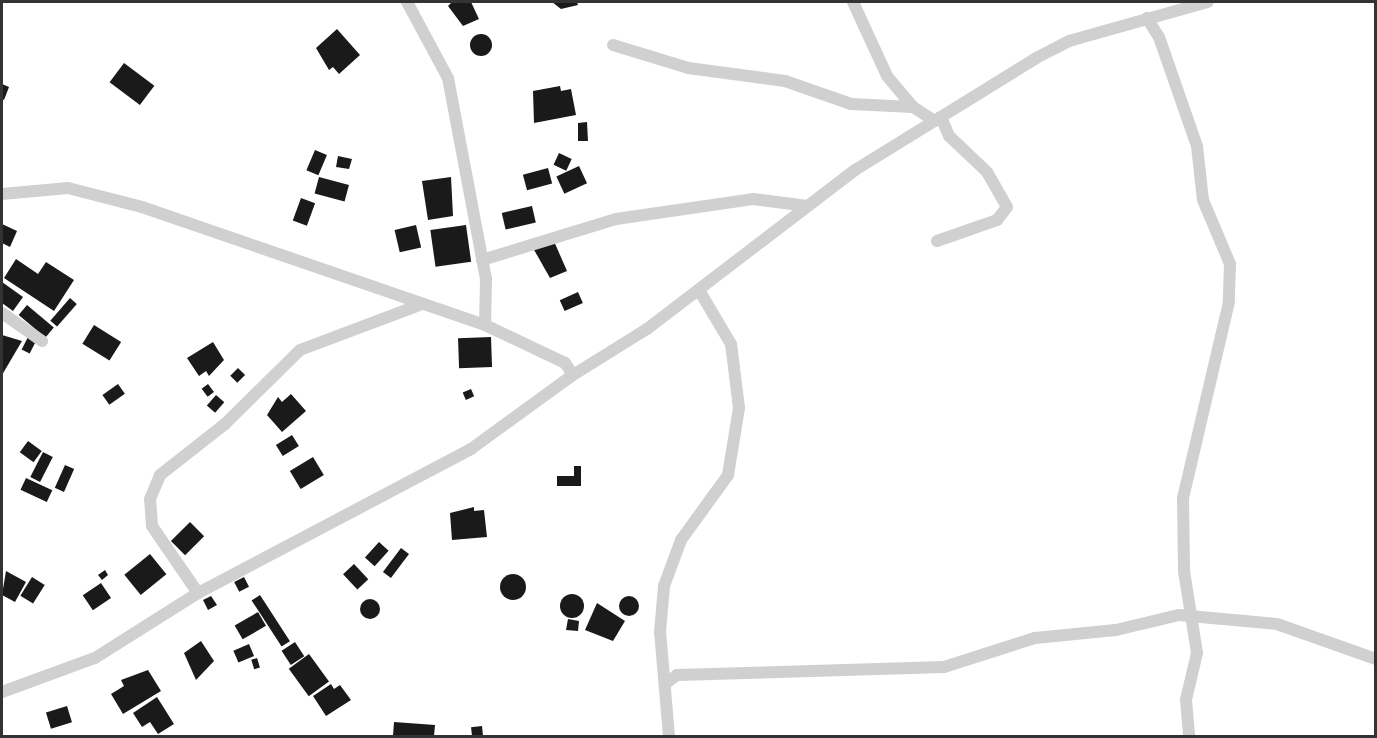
<!DOCTYPE html>
<html>
<head>
<meta charset="utf-8">
<style>
	body { margin:0 }
	#map { position:relative; width:1377px; height:738px; overflow:hidden; background:#fff; font-family:"DejaVu Sans",sans-serif }
	div>[style] { position:absolute }
	.building>* { inset:0; background:#1a1a1a; transform-origin:0 0 }
	.round { border-radius:50% }
	.minor>* { height:12px; margin:-6px; padding:0 6px; transform-origin:6px; border-radius:6px; background:#d0d0d0 }
	span { translate:-50% -50%; white-space:nowrap; text-align:center; line-height:1.15; -webkit-text-stroke:6px #fff; paint-order:stroke }
	.frame { position:absolute; inset:0; border:3px solid #333; pointer-events:none }
</style>
</head>
<body>
<div id="map">
	<div class="building">
		<div style="clip-path:polygon(452px 2px,471px 2px,479px 19px,463px 26px,448px 6px)"></div>
		<div style="clip-path:polygon(552px 2px,577px 2px,578px 5px,561px 9px)"></div>
		<div style="clip-path:polygon(337px 29px,360px 55px,339px 74px,333px 67px,329px 70px,316px 48px)"></div>
		<div class="round" style="left:470px;top:34px;width:22px;height:22px"></div>
		<div style="left:124px;top:63px;width:38px;height:24px;rotate:37deg"></div>
		<div style="clip-path:polygon(2px 84px,9px 87px,4px 100px,2px 99px)"></div>
		<div style="clip-path:polygon(560px 86px,561px 91px,571px 89px,576px 115px,534px 123px,533px 91px)"></div>
		<div style="clip-path:polygon(587px 122px,588px 141px,578px 141px,578px 123px)"></div>
		<div style="left:315px;top:150px;width:13px;height:22px;rotate:23deg"></div>
		<div style="left:559px;top:153px;width:14px;height:13px;rotate:25deg"></div>
		<div style="clip-path:polygon(338px 156px,352px 159px,349px 169px,336px 167px)"></div>
		<div style="left:579px;top:166px;width:19px;height:25px;rotate:65deg"></div>
		<div style="left:548px;top:168px;width:16px;height:26px;rotate:75deg"></div>
		<div style="left:319px;top:177px;width:31px;height:17px;rotate:15deg"></div>
		<div style="clip-path:polygon(451px 177px,453px 216px,428px 220px,422px 181px)"></div>
		<div style="left:301px;top:198px;width:15px;height:24px;rotate:20deg"></div>
		<div style="left:532px;top:206px;width:17px;height:31px;rotate:77deg"></div>
		<div style="clip-path:polygon(2px 224px,17px 231px,10px 247px,2px 243px)"></div>
		<div style="left:416px;top:225px;width:23px;height:22px;rotate:77deg"></div>
		<div style="left:466px;top:225px;width:37px;height:36px;rotate:82deg"></div>
		<div style="clip-path:polygon(553px 239px,567px 271px,550px 278px,533px 248px)"></div>
		<div style="clip-path:polygon(16px 259px,38px 274px,46px 262px,74px 280px,54px 311px,4px 278px)"></div>
		<div style="clip-path:polygon(2px 282px,23px 297px,13px 311px,2px 303px)"></div>
		<div style="left:578px;top:292px;width:12px;height:20px;rotate:66deg"></div>
		<div style="left:70px;top:298px;width:9px;height:30px;rotate:41deg"></div>
		<div style="left:27px;top:305px;width:35px;height:13px;rotate:40deg"></div>
		<div style="left:94px;top:325px;width:32px;height:22px;rotate:32deg"></div>
		<div style="clip-path:polygon(2px 335px,22px 341px,2px 375px)"></div>
		<div style="left:28px;top:337px;width:9px;height:14px;rotate:27deg"></div>
		<div style="left:491px;top:337px;width:30px;height:33px;rotate:88deg"></div>
		<div style="clip-path:polygon(213px 342px,224px 360px,209px 376px,206px 371px,199px 376px,187px 358px)"></div>
		<div style="left:238px;top:368px;width:10px;height:11px;rotate:45deg"></div>
		<div style="left:118px;top:384px;width:12px;height:19px;rotate:55deg"></div>
		<div style="left:208px;top:384px;width:10px;height:8px;rotate:53deg"></div>
		<div style="left:471px;top:389px;width:8px;height:9px;rotate:67deg"></div>
		<div style="clip-path:polygon(291px 394px,306px 411px,282px 432px,267px 415px,278px 397px,282px 402px)"></div>
		<div style="left:216px;top:395px;width:11px;height:14px;rotate:41deg"></div>
		<div style="left:292px;top:435px;width:13px;height:19px;rotate:58deg"></div>
		<div style="left:28px;top:441px;width:17px;height:14px;rotate:36deg"></div>
		<div style="left:43px;top:452px;width:11px;height:28px;rotate:27deg"></div>
		<div style="left:313px;top:457px;width:21px;height:27px;rotate:59deg"></div>
		<div style="left:65px;top:465px;width:10px;height:25px;rotate:24deg"></div>
		<div style="clip-path:polygon(574px 466px,581px 466px,581px 486px,557px 486px,557px 476px,574px 476px)"></div>
		<div style="left:26px;top:478px;width:29px;height:13px;rotate:25deg"></div>
		<div style="clip-path:polygon(474px 507px,474px 511px,484px 510px,487px 537px,452px 540px,450px 513px)"></div>
		<div style="left:190px;top:522px;width:20px;height:27px;rotate:45deg"></div>
		<div style="left:379px;top:542px;width:13px;height:21px;rotate:42deg"></div>
		<div style="left:401px;top:548px;width:10px;height:30px;rotate:37deg"></div>
		<div style="left:150px;top:554px;width:26px;height:33px;rotate:51deg"></div>
		<div style="left:354px;top:564px;width:21px;height:15px;rotate:47deg"></div>
		<div style="clip-path:polygon(105px 570px,108px 575px,102px 580px,98px 575px)"></div>
		<div style="clip-path:polygon(6px 571px,26px 582px,15px 602px,2px 595px)"></div>
		<div class="round" style="left:500px;top:574px;width:26px;height:26px"></div>
		<div style="left:32px;top:577px;width:15px;height:22px;rotate:32deg"></div>
		<div style="left:244px;top:577px;width:11px;height:11px;rotate:63deg"></div>
		<div style="left:101px;top:583px;width:18px;height:22px;rotate:56deg"></div>
		<div class="round" style="left:560px;top:594px;width:24px;height:24px"></div>
		<div style="left:260px;top:595px;width:55px;height:10px;rotate:57deg"></div>
		<div class="round" style="left:619px;top:596px;width:20px;height:20px"></div>
		<div style="clip-path:polygon(211px 596px,217px 605px,208px 610px,203px 600px)"></div>
		<div class="round" style="left:360px;top:599px;width:20px;height:20px"></div>
		<div style="clip-path:polygon(597px 603px,625px 621px,613px 641px,585px 630px)"></div>
		<div style="left:258px;top:612px;width:16px;height:27px;rotate:60deg"></div>
		<div style="clip-path:polygon(568px 619px,579px 621px,578px 631px,566px 630px)"></div>
		<div style="clip-path:polygon(201px 641px,214px 661px,196px 680px,184px 653px)"></div>
		<div style="left:295px;top:642px;width:17px;height:16px;rotate:57deg"></div>
		<div style="left:249px;top:644px;width:13px;height:17px;rotate:67deg"></div>
		<div style="left:309px;top:654px;width:34px;height:25px;rotate:54deg"></div>
		<div style="left:257px;top:658px;width:10px;height:6px;rotate:73deg"></div>
		<div style="clip-path:polygon(148px 670px,161px 691px,123px 714px,111px 694px,124px 686px,121px 680px)"></div>
		<div style="clip-path:polygon(331px 684px,334px 689px,340px 685px,351px 700px,326px 716px,313px 696px)"></div>
		<div style="clip-path:polygon(157px 697px,174px 724px,158px 734px,150px 722px,142px 727px,133px 713px)"></div>
		<div style="left:67px;top:706px;width:17px;height:22px;rotate:73deg"></div>
		<div style="clip-path:polygon(394px 722px,435px 725px,434px 736px,393px 736px)"></div>
		<div style="left:482px;top:726px;width:10px;height:11px;rotate:84deg"></div>
	</div>
	<div class="minor">
		<div style="left:407px;top:2px;width:86px;rotate:61.7deg"></div>
		<div style="left:448px;top:78px;width:205px;rotate:79.3deg"></div>
		<div style="left:486px;top:279px;width:46px;rotate:91.2deg"></div>
		<div style="left:853px;top:2px;width:81px;rotate:65.3deg"></div>
		<div style="left:887px;top:76px;width:40px;rotate:50deg"></div>
		<div style="left:913px;top:107px;width:24px;rotate:33deg"></div>
		<div style="left:1147px;top:18px;width:22px;rotate:58deg"></div>
		<div style="left:1159px;top:37px;width:115px;rotate:70.8deg"></div>
		<div style="left:1197px;top:146px;width:54px;rotate:83.7deg"></div>
		<div style="left:1203px;top:200px;width:69px;rotate:67.1deg"></div>
		<div style="left:1230px;top:264px;width:38px;rotate:92deg"></div>
		<div style="left:1229px;top:302px;width:201px;rotate:103.2deg"></div>
		<div style="left:1183px;top:498px;width:73px;rotate:89.2deg"></div>
		<div style="left:1184px;top:571px;width:83px;rotate:81deg"></div>
		<div style="left:1197px;top:653px;width:48px;rotate:103.2deg"></div>
		<div style="left:1186px;top:700px;width:36px;rotate:85deg"></div>
		<div style="left:613px;top:45px;width:78px;rotate:17deg"></div>
		<div style="left:688px;top:68px;width:98px;rotate:7.6deg"></div>
		<div style="left:785px;top:81px;width:70px;rotate:19.2deg"></div>
		<div style="left:851px;top:104px;width:62px;rotate:2.8deg"></div>
		<div style="left:2px;top:194px;width:66px;rotate:-5.2deg"></div>
		<div style="left:68px;top:188px;width:76px;rotate:14.4deg"></div>
		<div style="left:142px;top:207px;width:363px;rotate:19deg"></div>
		<div style="left:485px;top:325px;width:89px;rotate:25.4deg"></div>
		<div style="left:565px;top:363px;width:14px;rotate:56deg"></div>
		<div style="left:937px;top:241px;width:64px;rotate:-19.3deg"></div>
		<div style="left:997px;top:220px;width:16px;rotate:-52deg"></div>
		<div style="left:1007px;top:207px;width:40px;rotate:-119.7deg"></div>
		<div style="left:987px;top:172px;width:52px;rotate:-136.5deg"></div>
		<div style="left:949px;top:136px;width:21px;rotate:-113deg"></div>
		<div style="left:482px;top:260px;width:140px;rotate:-17deg"></div>
		<div style="left:616px;top:219px;width:138px;rotate:-8.3deg"></div>
		<div style="left:753px;top:199px;width:55px;rotate:7.3deg"></div>
		<div style="left:2px;top:313px;width:49px;rotate:35deg"></div>
		<div style="left:198px;top:593px;width:81px;rotate:-124.5deg"></div>
		<div style="left:152px;top:526px;width:27px;rotate:-94deg"></div>
		<div style="left:150px;top:499px;width:26px;rotate:-67deg"></div>
		<div style="left:160px;top:475px;width:83px;rotate:-38.1deg"></div>
		<div style="left:225px;top:424px;width:105px;rotate:-44.6deg"></div>
		<div style="left:300px;top:350px;width:128px;rotate:-20.6deg"></div>
		<div style="left:665px;top:684px;width:15px;rotate:-37deg"></div>
		<div style="left:677px;top:675px;width:267px;rotate:-1.7deg"></div>
		<div style="left:944px;top:667px;width:96px;rotate:-17.7deg"></div>
		<div style="left:1035px;top:638px;width:81px;rotate:-5.6deg"></div>
		<div style="left:1116px;top:630px;width:65px;rotate:-13.4deg"></div>
		<div style="left:1179px;top:615px;width:98px;rotate:5.2deg"></div>
		<div style="left:1277px;top:624px;width:105px;rotate:19.5deg"></div>
		<div style="left:2px;top:692px;width:99px;rotate:-20.1deg"></div>
		<div style="left:95px;top:658px;width:122px;rotate:-32.3deg"></div>
		<div style="left:198px;top:593px;width:309px;rotate:-27.8deg"></div>
		<div style="left:471px;top:449px;width:126px;rotate:-36deg"></div>
		<div style="left:573px;top:375px;width:87px;rotate:-31.9deg"></div>
		<div style="left:647px;top:329px;width:262px;rotate:-37.4deg"></div>
		<div style="left:855px;top:170px;width:213px;rotate:-31.7deg"></div>
		<div style="left:1036px;top:58px;width:37px;rotate:-27deg"></div>
		<div style="left:1069px;top:41px;width:144px;rotate:-15.7deg"></div>
		<div style="left:669px;top:736px;width:104px;rotate:-94.9deg"></div>
		<div style="left:660px;top:632px;width:46px;rotate:-85deg"></div>
		<div style="left:664px;top:586px;width:49px;rotate:-69.7deg"></div>
		<div style="left:681px;top:540px;width:80px;rotate:-54.1deg"></div>
		<div style="left:728px;top:475px;width:68px;rotate:-80.7deg"></div>
		<div style="left:739px;top:408px;width:64px;rotate:-97.1deg"></div>
		<div style="left:731px;top:344px;width:63px;rotate:-120.7deg"></div>
	</div>
	<div class="frame"></div>
</div>
</body>
</html>
